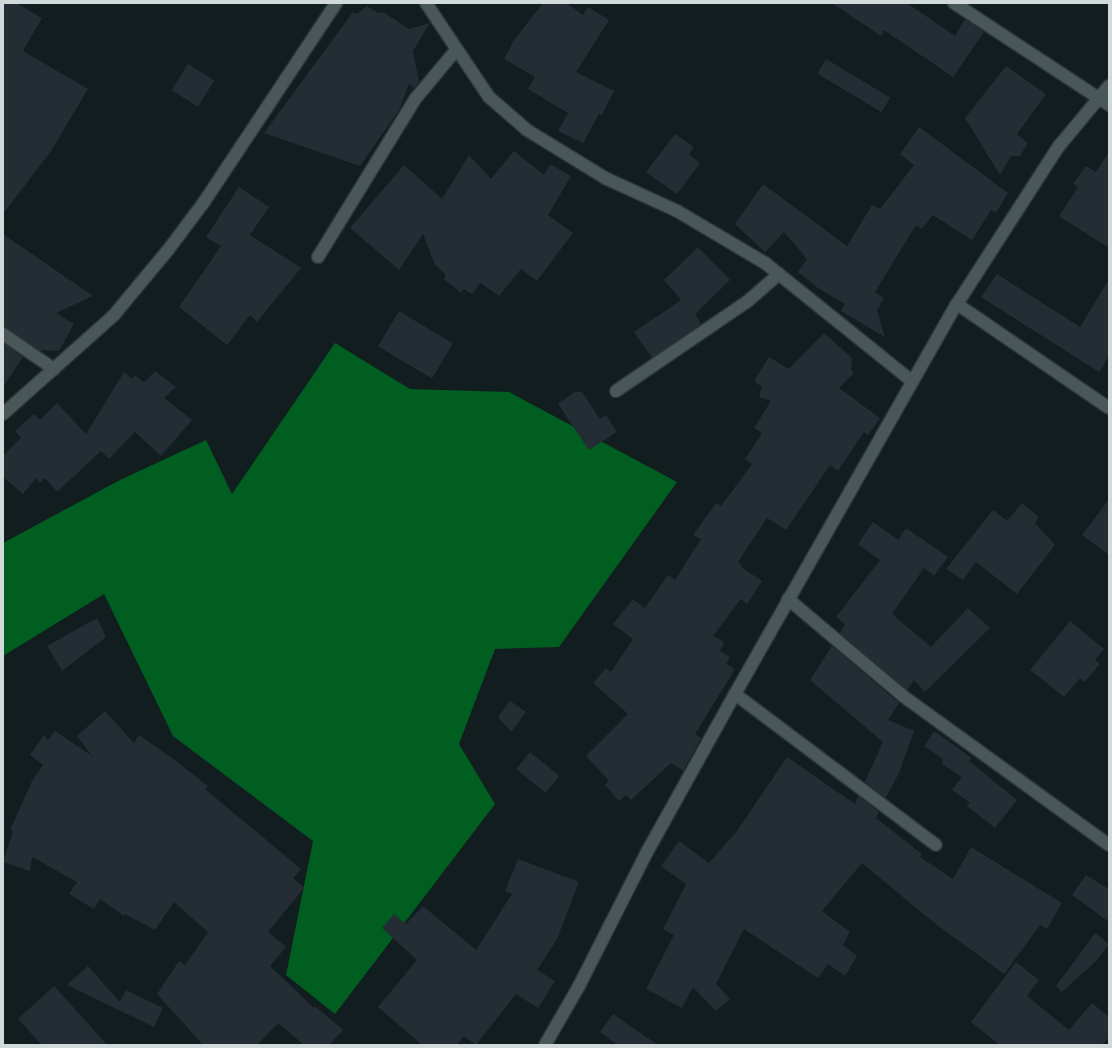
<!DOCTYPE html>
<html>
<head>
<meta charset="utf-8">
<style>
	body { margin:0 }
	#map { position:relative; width:1112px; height:1048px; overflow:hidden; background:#111d1f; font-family:"Public Sans",sans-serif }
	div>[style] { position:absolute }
	.forest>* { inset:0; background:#005e20 }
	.building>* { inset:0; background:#242d34; transform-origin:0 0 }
	.roads { filter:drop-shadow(1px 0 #2f3537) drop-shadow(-1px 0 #2f3537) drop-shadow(0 1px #2f3537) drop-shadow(0 -1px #2f3537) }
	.minor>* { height:12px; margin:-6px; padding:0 6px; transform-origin:6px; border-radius:6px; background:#495759 }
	span { translate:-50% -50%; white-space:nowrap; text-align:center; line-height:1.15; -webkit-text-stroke:3px #030707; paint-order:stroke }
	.frame { position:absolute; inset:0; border:4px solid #d1d9da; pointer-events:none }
</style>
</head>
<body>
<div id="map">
	<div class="forest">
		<div style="clip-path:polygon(335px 343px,410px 389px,509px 392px,677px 482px,559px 647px,495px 649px,459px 744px,495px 804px,335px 1014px,286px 975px,313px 841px,173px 736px,104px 594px,3px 656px,3px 543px,120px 480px,206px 440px,232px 494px)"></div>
	</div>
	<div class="building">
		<div style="clip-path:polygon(3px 3px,16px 3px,42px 18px,23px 51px,88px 89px,51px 151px,3px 214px)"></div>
		<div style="clip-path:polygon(543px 3px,567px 3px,583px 15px,588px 7px,609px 20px,576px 72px,614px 91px,602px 115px,599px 114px,583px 143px,558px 131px,568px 113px,528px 89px,535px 77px,504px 59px,514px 40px)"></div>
		<div style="clip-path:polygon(832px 3px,907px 3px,955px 36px,965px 19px,984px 32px,953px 77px,884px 30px,881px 36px)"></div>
		<div style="clip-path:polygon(367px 6px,378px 13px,383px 12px,409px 29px,430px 23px,413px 51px,419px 82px,414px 88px,409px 84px,399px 110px,360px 166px,264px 133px,353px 12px,357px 14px)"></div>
		<div style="left:826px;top:59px;width:75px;height:17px;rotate:31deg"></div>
		<div style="left:188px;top:64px;width:31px;height:31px;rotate:32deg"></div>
		<div style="clip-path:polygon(1006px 66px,1046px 94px,1017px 134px,1028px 143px,1020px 156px,1011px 156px,1000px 175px,965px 118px)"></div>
		<div style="clip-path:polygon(919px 127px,1008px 193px,996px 213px,991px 210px,972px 240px,933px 215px,922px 229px,916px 225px,875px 292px,884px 298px,877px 310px,885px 337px,841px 311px,845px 304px,818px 288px,798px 272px,807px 259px,784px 232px,765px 252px,735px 224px,763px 184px,847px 246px,872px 205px,880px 209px,914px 165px,900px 154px)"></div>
		<div style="clip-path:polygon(675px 134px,694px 147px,689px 154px,700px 163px,677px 194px,646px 172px)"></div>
		<div style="clip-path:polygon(514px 151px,544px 175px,550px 164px,571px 176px,548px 215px,573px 233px,537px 281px,521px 269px,499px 296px,480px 283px,472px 294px,464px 289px,461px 293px,444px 279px,446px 275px,435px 265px,423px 234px,399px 270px,350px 228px,404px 165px,442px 199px,469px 155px,491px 179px)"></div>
		<div style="clip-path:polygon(1109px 152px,1109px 248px,1059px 216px,1078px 187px,1073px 184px,1086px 166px,1096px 172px)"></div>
		<div style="clip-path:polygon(239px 187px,269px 207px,250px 235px,301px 268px,257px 322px,250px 315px,227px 345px,179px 307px,221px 246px,206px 237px)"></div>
		<div style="clip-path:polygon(3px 234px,93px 296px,56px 313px,74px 324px,59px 351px,39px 350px,3px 327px)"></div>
		<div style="clip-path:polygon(698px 247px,730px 280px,695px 314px,701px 324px,652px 358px,634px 332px,681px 300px,664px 280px)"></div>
		<div style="clip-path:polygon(997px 274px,1080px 327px,1109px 279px,1109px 356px,1099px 372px,981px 297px)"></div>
		<div style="left:399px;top:311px;width:63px;height:41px;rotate:31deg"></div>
		<div style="clip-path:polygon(824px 333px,852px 358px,851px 369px,854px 373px,839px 388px,880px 418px,868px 435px,864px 432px,838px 471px,830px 465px,786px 530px,767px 518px,738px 562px,742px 565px,741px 567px,762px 581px,747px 604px,741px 599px,713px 636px,724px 642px,720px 651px,730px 657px,726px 664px,735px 669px,695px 734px,701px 738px,683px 771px,671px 763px,631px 800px,626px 795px,619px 801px,605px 785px,609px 781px,586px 756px,628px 714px,593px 683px,606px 668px,611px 672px,633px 639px,613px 624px,633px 599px,645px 608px,668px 575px,675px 580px,701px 539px,693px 535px,716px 503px,721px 506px,752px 464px,745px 459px,762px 433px,754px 428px,771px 401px,759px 397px,762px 387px,754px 381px,769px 357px,789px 369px)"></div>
		<div style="clip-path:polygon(3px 343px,23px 357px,3px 387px)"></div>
		<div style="clip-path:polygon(155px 371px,176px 387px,164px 398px,192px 420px,161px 456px,135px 432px,109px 459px,101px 451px,57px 492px,45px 478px,40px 483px,36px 478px,23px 494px,3px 477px,3px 456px,21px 438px,15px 431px,34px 414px,40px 420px,57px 403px,86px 434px,124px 372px,132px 379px,134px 375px,144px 382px)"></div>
		<div style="clip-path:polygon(575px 392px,582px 392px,600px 419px,606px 415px,617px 432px,589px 450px,558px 404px)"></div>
		<div style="clip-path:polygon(1109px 499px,1109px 555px,1082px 535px)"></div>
		<div style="clip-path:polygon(1022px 503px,1039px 517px,1035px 523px,1055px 545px,1017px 594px,976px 562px,963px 580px,946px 569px,993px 510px,1007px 521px)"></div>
		<div style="clip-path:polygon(873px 522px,898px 540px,906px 528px,948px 557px,934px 576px,924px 568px,892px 614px,931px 647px,968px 608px,990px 628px,925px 692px,914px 680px,907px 690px,840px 633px,845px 624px,836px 617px,880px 560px,858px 544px)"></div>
		<div style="clip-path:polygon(97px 618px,106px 637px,62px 671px,47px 646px)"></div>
		<div style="clip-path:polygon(1070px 621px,1104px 649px,1095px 660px,1100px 664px,1085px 682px,1080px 678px,1064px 697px,1030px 670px)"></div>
		<div style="clip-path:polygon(832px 646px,899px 703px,888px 720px,914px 731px,899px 773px,886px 798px,865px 782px,883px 742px,810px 680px)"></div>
		<div style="clip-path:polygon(510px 701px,526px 712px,511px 732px,498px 717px)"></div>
		<div style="clip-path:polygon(105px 711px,134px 743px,139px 735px,172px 758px,208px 786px,205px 789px,301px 869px,293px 878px,304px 888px,268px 932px,286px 947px,270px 966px,314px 1008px,315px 1006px,343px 1030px,329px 1045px,304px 1045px,278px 1023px,257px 1045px,203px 1045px,157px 994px,179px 961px,185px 965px,208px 932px,174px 902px,155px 930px,125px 914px,124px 916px,100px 899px,94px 909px,69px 894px,77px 882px,32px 857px,30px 871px,3px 862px,13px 831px,10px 830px,32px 781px,43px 765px,30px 755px,44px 735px,48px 740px,55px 731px,92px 756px,77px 736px)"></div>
		<div style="clip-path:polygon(934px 731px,972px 758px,969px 761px,1017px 800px,995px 828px,967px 806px,970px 803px,952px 790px,962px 777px,942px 764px,943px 759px,924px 746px)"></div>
		<div style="left:530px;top:752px;width:38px;height:22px;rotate:39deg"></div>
		<div style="clip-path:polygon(787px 757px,855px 804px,858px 796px,879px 812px,876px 818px,922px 854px,920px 857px,953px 879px,971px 847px,1062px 903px,1047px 929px,1040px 925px,1004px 974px,933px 922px,862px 863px,822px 911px,850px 932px,843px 945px,857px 956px,845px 976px,828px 964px,818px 978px,744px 929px,716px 984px,730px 999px,716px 1011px,693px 987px,682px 1008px,646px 989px,674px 935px,663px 929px,686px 884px,661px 866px,679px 841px,709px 863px,737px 831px)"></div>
		<div style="clip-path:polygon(518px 859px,579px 882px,557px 939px,537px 970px,555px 981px,538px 1008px,516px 994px,476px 1045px,464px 1036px,457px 1045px,422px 1045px,378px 1007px,417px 960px,382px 928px,394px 914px,406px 924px,423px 906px,476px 950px,512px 894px,505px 891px)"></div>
		<div style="clip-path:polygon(1086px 875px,1109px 889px,1109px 922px,1072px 895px)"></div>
		<div style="clip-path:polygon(1095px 933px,1109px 944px,1096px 961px,1062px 992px,1056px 986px)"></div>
		<div style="clip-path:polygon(1016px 962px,1039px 980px,1027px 996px,1069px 1030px,1092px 1003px,1109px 1017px,1109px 1037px,1102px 1045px,1000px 1045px,971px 1022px)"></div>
		<div style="clip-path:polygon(88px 966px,120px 1002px,126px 990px,163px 1008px,154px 1027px,67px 985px)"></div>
		<div style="clip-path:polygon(54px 986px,65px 998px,107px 1045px,42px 1045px,18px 1019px)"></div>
		<div style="clip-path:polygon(613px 1014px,658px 1045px,617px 1045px,600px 1032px)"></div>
	</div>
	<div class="roads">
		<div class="minor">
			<div style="left:426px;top:3px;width:113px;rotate:56.2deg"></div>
			<div style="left:489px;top:97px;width:50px;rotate:41deg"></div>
			<div style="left:527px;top:130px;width:92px;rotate:31.6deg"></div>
			<div style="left:605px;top:178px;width:79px;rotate:24.6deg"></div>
			<div style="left:677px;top:211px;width:102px;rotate:30.6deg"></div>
			<div style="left:765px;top:263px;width:189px;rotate:38.8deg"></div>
			<div style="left:954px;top:3px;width:186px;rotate:33.3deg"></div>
			<div style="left:318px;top:257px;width:187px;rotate:-58.4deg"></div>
			<div style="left:416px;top:98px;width:62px;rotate:-50.2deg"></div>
			<div style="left:957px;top:304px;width:184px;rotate:34.4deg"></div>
			<div style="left:3px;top:334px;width:62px;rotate:34.5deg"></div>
			<div style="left:616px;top:391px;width:160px;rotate:-34.3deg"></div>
			<div style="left:748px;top:301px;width:41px;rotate:-41.1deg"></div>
			<div style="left:3px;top:414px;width:149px;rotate:-41.7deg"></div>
			<div style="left:114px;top:315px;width:85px;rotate:-50.3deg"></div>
			<div style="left:168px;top:250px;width:60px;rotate:-53.1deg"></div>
			<div style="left:204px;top:202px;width:239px;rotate:-56.4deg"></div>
			<div style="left:788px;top:599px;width:150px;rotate:40.1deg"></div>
			<div style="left:903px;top:696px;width:254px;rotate:35.9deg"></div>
			<div style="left:735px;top:694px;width:251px;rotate:36.9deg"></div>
			<div style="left:545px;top:1045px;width:68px;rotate:-60deg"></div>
			<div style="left:579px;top:986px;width:150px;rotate:-63.1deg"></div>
			<div style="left:647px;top:852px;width:181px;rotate:-60.9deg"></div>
			<div style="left:735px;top:694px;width:449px;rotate:-60.4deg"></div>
			<div style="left:957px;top:304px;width:188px;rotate:-57.2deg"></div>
			<div style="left:1059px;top:146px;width:78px;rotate:-50.2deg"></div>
		</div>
	</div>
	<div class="frame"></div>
</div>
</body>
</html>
